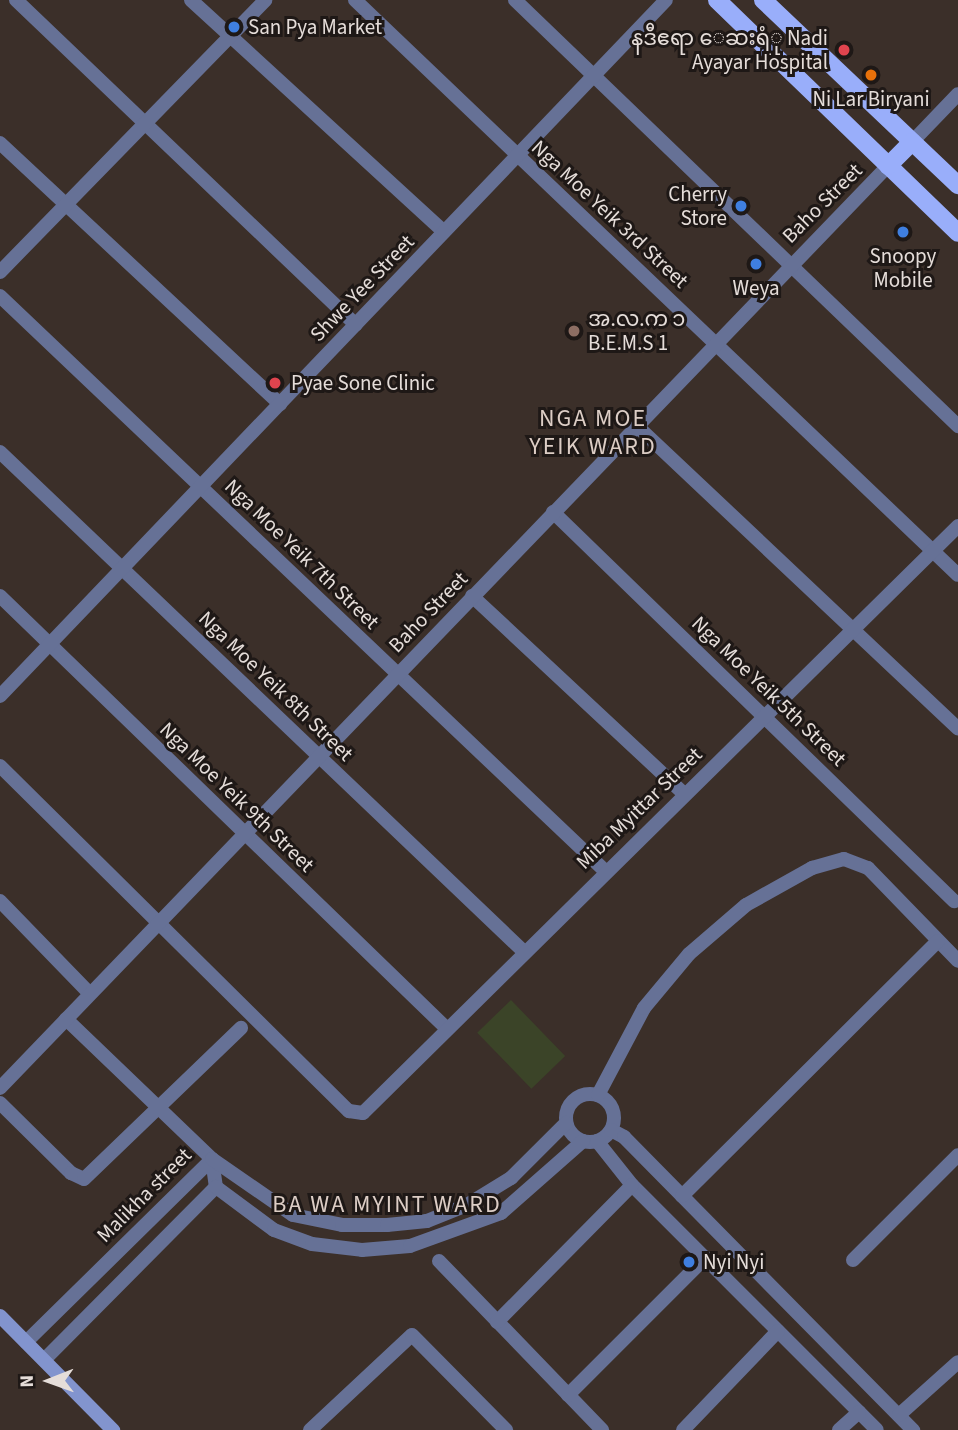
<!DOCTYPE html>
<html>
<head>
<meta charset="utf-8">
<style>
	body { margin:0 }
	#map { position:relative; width:958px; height:1430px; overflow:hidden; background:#3b2f29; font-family:"Source Sans 3","Noto Sans Myanmar",sans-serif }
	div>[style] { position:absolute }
	.green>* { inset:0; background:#3b4428; transform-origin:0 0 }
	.street>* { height:14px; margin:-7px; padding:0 7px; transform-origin:7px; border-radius:7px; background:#667196 }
	.street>.ring { margin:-7px; padding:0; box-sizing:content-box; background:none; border:14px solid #667196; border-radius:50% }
	.secondary>* { height:14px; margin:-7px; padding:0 7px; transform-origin:7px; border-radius:7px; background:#8294ce }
	.primary>* { height:18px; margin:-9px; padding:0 9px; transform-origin:9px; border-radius:9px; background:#99aefa }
	.dots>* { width:19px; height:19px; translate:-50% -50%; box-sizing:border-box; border:4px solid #1e1816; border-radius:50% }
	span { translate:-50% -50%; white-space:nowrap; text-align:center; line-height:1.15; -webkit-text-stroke:6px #1e1816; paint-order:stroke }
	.poi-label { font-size:21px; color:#e5ddd9 }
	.left { translate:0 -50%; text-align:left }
	.right { translate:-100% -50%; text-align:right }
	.street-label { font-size:21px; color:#e5ddd9 }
	.quarter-label { font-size:24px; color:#dccdc5; letter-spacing:2px }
	.north { position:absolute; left:14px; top:1346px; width:70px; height:70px; -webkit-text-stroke:5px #1e1816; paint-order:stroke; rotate:269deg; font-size:19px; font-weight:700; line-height:28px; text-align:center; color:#e5ddd9 }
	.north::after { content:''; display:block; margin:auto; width:24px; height:32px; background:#e5ddd9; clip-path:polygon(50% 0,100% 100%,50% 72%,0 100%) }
</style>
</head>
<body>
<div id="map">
	<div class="green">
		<div style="left:511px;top:1000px;width:78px;height:47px;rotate:46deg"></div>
	</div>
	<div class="street">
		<div style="left:16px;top:0;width:470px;rotate:43.7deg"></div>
		<div style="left:191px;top:0;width:343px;rotate:42.5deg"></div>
		<div style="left:355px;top:0;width:833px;rotate:43.64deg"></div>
		<div style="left:515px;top:0;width:615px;rotate:43.88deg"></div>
		<div style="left:912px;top:142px;width:66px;rotate:-46.2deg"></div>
		<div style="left:0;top:143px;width:383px;rotate:43deg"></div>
		<div style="left:0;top:272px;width:380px;rotate:-45.7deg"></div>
		<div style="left:0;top:296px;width:835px;rotate:43.54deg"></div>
		<div style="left:637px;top:426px;width:441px;rotate:43.3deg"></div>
		<div style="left:0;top:452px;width:723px;rotate:43.65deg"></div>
		<div style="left:553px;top:512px;width:559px;rotate:44.13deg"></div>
		<div style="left:0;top:596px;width:620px;rotate:44.08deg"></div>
		<div style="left:472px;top:596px;width:290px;rotate:43deg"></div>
		<div style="left:0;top:696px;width:963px;rotate:-46.26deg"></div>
		<div style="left:0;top:766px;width:491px;rotate:44.7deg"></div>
		<div style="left:349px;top:1111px;width:14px;rotate:8deg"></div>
		<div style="left:363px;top:1113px;width:836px;rotate:-44.61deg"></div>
		<div style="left:0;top:901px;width:129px;rotate:45.9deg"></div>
		<div style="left:66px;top:1019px;width:202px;rotate:43.8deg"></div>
		<div style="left:212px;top:1159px;width:28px;rotate:82deg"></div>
		<div style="left:0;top:1088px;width:1280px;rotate:-46.08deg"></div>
		<div class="ring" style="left:566px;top:1094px;width:34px;height:34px"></div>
		<div style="left:598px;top:1095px;width:98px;rotate:-62.1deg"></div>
		<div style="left:644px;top:1008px;width:70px;rotate:-50.2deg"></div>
		<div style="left:689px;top:954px;width:75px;rotate:-40.7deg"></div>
		<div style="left:746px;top:905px;width:76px;rotate:-29.3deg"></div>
		<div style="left:812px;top:868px;width:33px;rotate:-16deg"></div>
		<div style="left:844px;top:859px;width:26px;rotate:21deg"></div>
		<div style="left:868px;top:868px;width:129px;rotate:45.9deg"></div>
		<div style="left:0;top:1103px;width:100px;rotate:44.6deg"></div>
		<div style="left:71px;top:1173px;width:14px;rotate:25deg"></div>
		<div style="left:84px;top:1179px;width:218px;rotate:-43.9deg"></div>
		<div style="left:611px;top:1130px;width:15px;rotate:28deg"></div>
		<div style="left:624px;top:1137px;width:412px;rotate:45.4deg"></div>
		<div style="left:597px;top:1141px;width:56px;rotate:51.5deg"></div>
		<div style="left:632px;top:1185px;width:346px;rotate:45deg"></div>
		<div style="left:682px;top:1196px;width:361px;rotate:-44.9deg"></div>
		<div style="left:853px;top:1260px;width:148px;rotate:-45deg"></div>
		<div style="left:439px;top:1261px;width:235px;rotate:46deg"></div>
		<div style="left:497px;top:1322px;width:192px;rotate:-45.4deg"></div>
		<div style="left:26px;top:1342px;width:261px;rotate:-44.5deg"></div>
		<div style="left:212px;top:1159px;width:98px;rotate:34.7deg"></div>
		<div style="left:293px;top:1215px;width:50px;rotate:11.5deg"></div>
		<div style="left:342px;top:1225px;width:45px"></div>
		<div style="left:387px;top:1225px;width:40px;rotate:-5.7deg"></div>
		<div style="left:427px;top:1221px;width:43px;rotate:-21.8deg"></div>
		<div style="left:467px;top:1205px;width:52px;rotate:-31.5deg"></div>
		<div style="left:511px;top:1178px;width:78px;rotate:-45deg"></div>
		<div style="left:44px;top:1360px;width:244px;rotate:-45.2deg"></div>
		<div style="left:216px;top:1187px;width:72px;rotate:36.6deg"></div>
		<div style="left:274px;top:1230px;width:40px;rotate:20.2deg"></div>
		<div style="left:312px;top:1244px;width:50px;rotate:6.8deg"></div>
		<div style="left:362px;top:1250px;width:48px;rotate:-4.8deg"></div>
		<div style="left:410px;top:1246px;width:97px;rotate:-19.9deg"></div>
		<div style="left:501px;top:1213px;width:109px;rotate:-41.3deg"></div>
		<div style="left:568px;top:1395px;width:194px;rotate:-45deg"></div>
		<div style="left:899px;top:1415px;width:79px;rotate:-41.9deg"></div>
		<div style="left:310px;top:1430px;width:139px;rotate:-43deg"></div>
		<div style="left:412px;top:1335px;width:134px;rotate:45.3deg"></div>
		<div style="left:683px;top:1430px;width:137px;rotate:-46.2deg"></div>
		<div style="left:839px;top:1430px;width:27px;rotate:-42deg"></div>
	</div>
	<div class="secondary">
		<div style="left:0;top:1316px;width:161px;rotate:45.3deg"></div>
	</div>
	<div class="primary">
		<div style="left:717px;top:0;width:335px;rotate:44deg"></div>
		<div style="left:763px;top:0;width:269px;rotate:43.5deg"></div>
		<div style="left:888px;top:166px;width:34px;rotate:-45deg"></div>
	</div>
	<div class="dots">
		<div style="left:234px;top:27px;background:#3f7fe0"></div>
		<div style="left:844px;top:50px;background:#e0444e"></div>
		<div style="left:871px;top:75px;background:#e8710a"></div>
		<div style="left:741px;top:206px;background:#3f7fe0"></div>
		<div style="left:903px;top:232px;background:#3f7fe0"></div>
		<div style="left:756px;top:264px;background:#3f7fe0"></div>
		<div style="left:574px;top:331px;background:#8d6e63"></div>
		<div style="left:275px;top:383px;background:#e0444e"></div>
		<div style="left:689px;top:1262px;background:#3f7fe0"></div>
	</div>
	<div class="poi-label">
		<span class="left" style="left:248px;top:27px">San Pya Market</span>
		<span class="right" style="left:828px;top:50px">နဒီဧရာ ေဆးရံု Nadi<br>Ayayar Hospital</span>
		<span style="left:871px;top:99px">Ni Lar Biryani</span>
		<span class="right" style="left:727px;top:206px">Cherry<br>Store</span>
		<span style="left:903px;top:268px">Snoopy<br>Mobile</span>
		<span style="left:756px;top:288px">Weya</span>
		<span class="left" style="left:588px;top:331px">အ.လ.က ၁<br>B.E.M.S 1</span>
		<span class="left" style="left:291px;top:383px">Pyae Sone Clinic</span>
		<span class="left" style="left:703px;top:1262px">Nyi Nyi</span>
	</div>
	<div class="street-label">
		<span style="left:822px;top:203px;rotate:-45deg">Baho Street</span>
		<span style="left:610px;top:214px;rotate:43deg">Nga Moe Yeik 3rd Street</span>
		<span style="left:362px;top:288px;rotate:-46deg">Shwe Yee Street</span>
		<span style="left:302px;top:554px;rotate:44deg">Nga Moe Yeik 7th Street</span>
		<span style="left:428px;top:612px;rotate:-46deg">Baho Street</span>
		<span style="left:276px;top:686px;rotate:44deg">Nga Moe Yeik 8th Street</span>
		<span style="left:769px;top:691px;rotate:44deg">Nga Moe Yeik 5th Street</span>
		<span style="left:237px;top:797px;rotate:44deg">Nga Moe Yeik 9th Street</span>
		<span style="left:639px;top:808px;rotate:-44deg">Miba Myittar Street</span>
		<span style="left:144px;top:1195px;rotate:-45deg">Malikha street</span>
	</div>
	<div class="quarter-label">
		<span style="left:593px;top:433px">NGA MOE<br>YEIK WARD</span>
		<span style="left:387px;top:1205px">BA WA MYINT WARD</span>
	</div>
	<div class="north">N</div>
</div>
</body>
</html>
